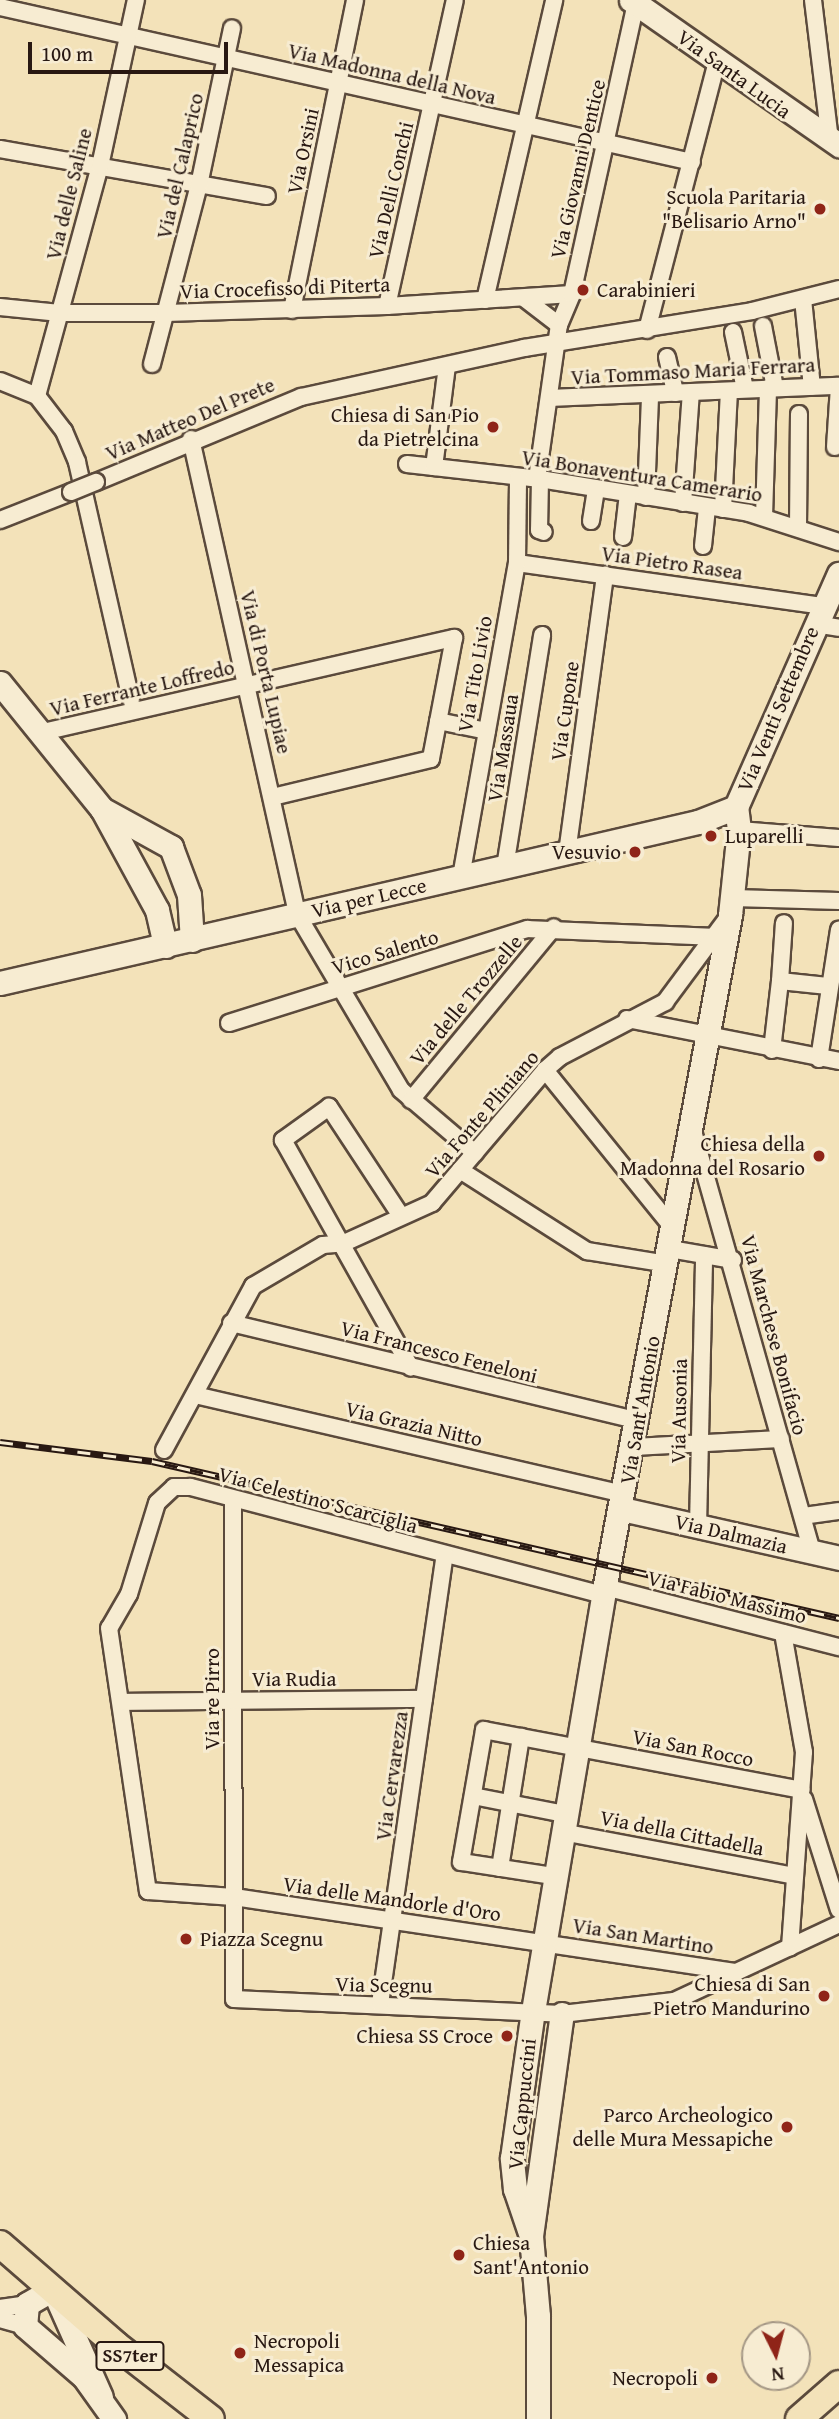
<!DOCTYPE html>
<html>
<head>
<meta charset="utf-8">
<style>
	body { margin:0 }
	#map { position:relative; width:839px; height:2419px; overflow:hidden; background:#f3e2b9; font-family:"Gentium Book Plus",serif }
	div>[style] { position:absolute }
	.roads { filter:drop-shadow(2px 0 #5b4a3c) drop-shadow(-2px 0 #5b4a3c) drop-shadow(0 2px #5b4a3c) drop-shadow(0 -2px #5b4a3c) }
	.street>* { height:16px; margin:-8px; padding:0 8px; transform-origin:8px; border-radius:8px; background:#f7ecd2 }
	.secondary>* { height:23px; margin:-11.5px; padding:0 11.5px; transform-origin:11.5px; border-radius:11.5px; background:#f7ecd2 }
	.primary>* { height:26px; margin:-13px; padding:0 13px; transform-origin:13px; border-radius:13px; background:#f3e2b9 }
	.rail>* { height:7px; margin-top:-3.5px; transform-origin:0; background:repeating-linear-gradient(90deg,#f7ecd2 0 13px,#281812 0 26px); box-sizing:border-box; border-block:2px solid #281812 }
	.bridges { filter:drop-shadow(2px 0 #5b4a3c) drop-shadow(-2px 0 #5b4a3c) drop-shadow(0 2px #5b4a3c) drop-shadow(0 -2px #5b4a3c) }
	.street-bridge>* { height:16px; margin:-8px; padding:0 8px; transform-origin:8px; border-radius:8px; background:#f7ecd2 }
	.dots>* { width:19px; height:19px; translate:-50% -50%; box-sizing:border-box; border:4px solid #f7ecd2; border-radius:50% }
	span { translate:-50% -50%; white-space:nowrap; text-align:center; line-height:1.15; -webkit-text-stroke:6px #f7ecd2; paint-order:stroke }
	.shield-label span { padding:2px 5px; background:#f7ecd2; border:2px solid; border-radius:5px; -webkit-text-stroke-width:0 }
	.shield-label { font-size:19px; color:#281812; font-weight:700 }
	.street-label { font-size:21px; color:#281812 }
	.poi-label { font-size:21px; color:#281812 }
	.right { translate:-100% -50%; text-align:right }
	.left { translate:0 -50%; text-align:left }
	.north { position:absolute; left:741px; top:2321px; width:70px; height:70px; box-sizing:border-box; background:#f7ecd2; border:2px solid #a49785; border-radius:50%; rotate:174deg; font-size:19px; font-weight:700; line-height:28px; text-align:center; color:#281812 }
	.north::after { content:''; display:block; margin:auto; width:24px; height:32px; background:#8f2418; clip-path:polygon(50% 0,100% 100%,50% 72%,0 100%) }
	.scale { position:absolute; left:28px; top:42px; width:200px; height:32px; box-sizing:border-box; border:4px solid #281812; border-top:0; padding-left:9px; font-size:21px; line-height:24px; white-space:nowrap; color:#281812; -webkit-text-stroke:5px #f7ecd2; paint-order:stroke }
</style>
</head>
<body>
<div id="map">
	<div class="roads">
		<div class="street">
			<div style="left:813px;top:0;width:141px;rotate:83.1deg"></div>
			<div style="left:0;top:7px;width:709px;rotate:12.63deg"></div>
			<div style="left:0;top:149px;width:271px;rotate:10deg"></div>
			<div style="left:525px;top:299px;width:43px;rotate:37.4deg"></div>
			<div style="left:803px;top:299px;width:88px;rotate:84.2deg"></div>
			<div style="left:485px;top:300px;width:308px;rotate:-77deg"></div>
			<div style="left:387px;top:306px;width:313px;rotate:-77.5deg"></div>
			<div style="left:0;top:307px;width:60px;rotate:5.7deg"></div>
			<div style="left:60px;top:313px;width:106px"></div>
			<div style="left:166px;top:313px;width:221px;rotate:-1.8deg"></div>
			<div style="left:387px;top:306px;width:185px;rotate:-3.7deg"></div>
			<div style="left:292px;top:310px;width:316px;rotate:-78.5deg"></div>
			<div style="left:763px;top:326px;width:63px;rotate:79deg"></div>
			<div style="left:647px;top:330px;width:278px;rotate:-75.4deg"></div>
			<div style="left:733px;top:332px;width:58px;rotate:78.1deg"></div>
			<div style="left:667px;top:357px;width:37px;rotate:77deg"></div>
			<div style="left:152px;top:364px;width:185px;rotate:-75.3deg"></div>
			<div style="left:199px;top:185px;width:160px;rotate:-78.1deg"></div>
			<div style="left:0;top:381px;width:40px;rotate:22deg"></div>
			<div style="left:37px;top:396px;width:44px;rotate:52.4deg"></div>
			<div style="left:64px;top:431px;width:34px;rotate:67deg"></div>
			<div style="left:77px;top:462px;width:244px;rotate:77.2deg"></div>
			<div style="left:37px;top:396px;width:238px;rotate:-74.7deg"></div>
			<div style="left:100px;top:166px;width:170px;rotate:-77.8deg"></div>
			<div style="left:549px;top:398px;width:290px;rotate:-2.4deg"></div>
			<div style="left:191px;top:439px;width:487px;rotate:77.4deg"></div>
			<div style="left:297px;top:914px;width:204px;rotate:59.4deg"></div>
			<div style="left:401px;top:1090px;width:97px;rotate:40.4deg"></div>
			<div style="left:835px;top:447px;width:61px;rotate:-86.2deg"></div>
			<div style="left:407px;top:464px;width:134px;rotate:6.4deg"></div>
			<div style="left:540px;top:479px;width:212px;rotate:9.2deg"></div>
			<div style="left:749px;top:513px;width:95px;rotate:17.9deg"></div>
			<div style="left:434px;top:467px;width:102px;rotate:-82.7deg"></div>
			<div style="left:537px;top:479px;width:156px;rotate:-81.9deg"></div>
			<div style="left:559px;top:325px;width:34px;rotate:-67deg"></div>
			<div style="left:572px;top:294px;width:297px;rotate:-77.6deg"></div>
			<div style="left:540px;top:479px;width:51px;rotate:91.1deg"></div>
			<div style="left:539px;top:530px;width:5px;rotate:22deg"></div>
			<div style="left:96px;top:482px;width:222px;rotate:-22.5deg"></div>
			<div style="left:301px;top:397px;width:228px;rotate:-12.4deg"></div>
			<div style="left:524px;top:348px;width:231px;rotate:-9.2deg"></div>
			<div style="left:752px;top:311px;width:90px;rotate:-14.2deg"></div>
			<div style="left:646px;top:497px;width:98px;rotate:-87.7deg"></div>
			<div style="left:683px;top:503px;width:111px;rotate:-85.9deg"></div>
			<div style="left:723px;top:509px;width:118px;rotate:-87.1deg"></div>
			<div style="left:764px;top:517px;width:129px;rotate:-88.2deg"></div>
			<div style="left:0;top:520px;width:76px;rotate:-21.5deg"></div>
			<div style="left:591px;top:521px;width:33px;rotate:-81deg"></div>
			<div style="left:798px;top:528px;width:114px;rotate:-89.5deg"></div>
			<div style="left:623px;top:537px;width:43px;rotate:-83.4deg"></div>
			<div style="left:703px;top:546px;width:39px;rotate:-84deg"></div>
			<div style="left:517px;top:563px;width:308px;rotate:8deg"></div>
			<div style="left:815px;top:624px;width:24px;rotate:9deg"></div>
			<div style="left:438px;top:721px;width:50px;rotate:11.5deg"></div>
			<div style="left:43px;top:732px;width:422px;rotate:-12.9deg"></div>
			<div style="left:454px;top:638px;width:123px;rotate:100.8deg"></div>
			<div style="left:431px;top:759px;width:163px;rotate:166.5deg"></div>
			<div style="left:739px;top:830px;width:100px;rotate:4.6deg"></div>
			<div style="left:567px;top:853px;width:281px;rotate:-82.2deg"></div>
			<div style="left:505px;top:867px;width:235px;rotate:-80.9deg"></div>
			<div style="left:461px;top:877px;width:319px;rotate:-79.9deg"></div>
			<div style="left:517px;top:563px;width:86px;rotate:-89.3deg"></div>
			<div style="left:733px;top:898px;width:106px;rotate:1.6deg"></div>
			<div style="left:780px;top:981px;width:58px;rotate:-86.1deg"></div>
			<div style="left:627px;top:1019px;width:216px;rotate:11.2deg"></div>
			<div style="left:229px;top:1023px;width:313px;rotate:-17.5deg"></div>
			<div style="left:528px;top:929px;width:187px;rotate:2.4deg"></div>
			<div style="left:772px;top:1050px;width:69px;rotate:-83.4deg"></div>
			<div style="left:780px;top:981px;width:48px;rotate:5.9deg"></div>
			<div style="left:819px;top:1059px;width:131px;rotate:-81.2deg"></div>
			<div style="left:545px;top:1070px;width:203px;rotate:51deg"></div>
			<div style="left:411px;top:1100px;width:224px;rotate:-50.4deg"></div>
			<div style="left:693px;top:1131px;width:437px;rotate:74.2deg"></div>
			<div style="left:460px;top:1170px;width:151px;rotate:32.5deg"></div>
			<div style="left:587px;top:1251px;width:81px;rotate:9.2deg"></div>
			<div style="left:401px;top:1216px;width:131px;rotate:-123.4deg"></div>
			<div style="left:329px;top:1107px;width:57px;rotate:144.3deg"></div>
			<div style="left:283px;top:1140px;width:261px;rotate:60.7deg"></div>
			<div style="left:670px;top:1249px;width:64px;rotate:9.9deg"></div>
			<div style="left:231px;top:1323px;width:419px;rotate:13.5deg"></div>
			<div style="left:195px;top:1395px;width:441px;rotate:13deg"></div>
			<div style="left:633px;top:1447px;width:148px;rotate:-3.1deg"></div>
			<div style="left:164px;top:1450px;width:187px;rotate:-61.5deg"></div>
			<div style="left:253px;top:1286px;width:81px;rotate:-30.4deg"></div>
			<div style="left:323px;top:1245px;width:21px;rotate:-5deg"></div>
			<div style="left:344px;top:1243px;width:97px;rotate:-24.4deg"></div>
			<div style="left:432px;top:1203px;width:175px;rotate:-49.6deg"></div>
			<div style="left:545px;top:1070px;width:20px;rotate:-41deg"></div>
			<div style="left:560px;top:1057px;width:119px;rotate:-27.6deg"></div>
			<div style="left:665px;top:1002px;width:102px;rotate:-53.4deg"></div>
			<div style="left:233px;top:1500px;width:499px;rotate:89.9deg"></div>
			<div style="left:234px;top:1999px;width:328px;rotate:2.6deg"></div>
			<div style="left:562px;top:2014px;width:43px;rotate:-6.6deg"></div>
			<div style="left:605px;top:2009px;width:69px;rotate:-6.6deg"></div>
			<div style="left:674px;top:2001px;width:182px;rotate:-25deg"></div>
			<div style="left:803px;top:1516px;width:36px;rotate:-8deg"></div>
			<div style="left:698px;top:1526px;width:271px;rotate:-88.7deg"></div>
			<div style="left:605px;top:1587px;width:242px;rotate:14.4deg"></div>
			<div style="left:603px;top:1595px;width:427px;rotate:-165.3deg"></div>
			<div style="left:190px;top:1487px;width:16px;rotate:180deg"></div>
			<div style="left:174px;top:1487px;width:23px;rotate:137deg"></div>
			<div style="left:157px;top:1503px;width:95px;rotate:107.1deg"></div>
			<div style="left:129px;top:1594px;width:39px;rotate:120deg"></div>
			<div style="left:109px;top:1628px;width:266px;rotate:81.6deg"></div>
			<div style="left:148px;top:1891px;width:86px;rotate:4deg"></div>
			<div style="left:234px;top:1897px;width:508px;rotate:8.5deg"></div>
			<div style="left:783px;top:1633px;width:121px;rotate:80deg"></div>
			<div style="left:804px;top:1752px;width:196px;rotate:94.1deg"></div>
			<div style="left:122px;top:1702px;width:302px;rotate:-0.6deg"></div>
			<div style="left:473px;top:1796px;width:94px;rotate:11.1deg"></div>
			<div style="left:804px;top:1799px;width:116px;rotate:72.5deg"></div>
			<div style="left:562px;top:1832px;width:237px;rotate:10.7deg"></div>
			<div style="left:500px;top:1868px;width:133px;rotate:-80.9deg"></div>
			<div style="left:553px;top:1876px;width:93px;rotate:-171.3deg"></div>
			<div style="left:461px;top:1862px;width:134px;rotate:-80.1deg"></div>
			<div style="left:484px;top:1730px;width:323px;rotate:10.7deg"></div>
			<div style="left:380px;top:2004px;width:454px;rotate:-81.8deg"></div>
			<div style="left:0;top:2308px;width:27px;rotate:-8deg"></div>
			<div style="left:0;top:2319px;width:26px;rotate:16deg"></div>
		</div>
		<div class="secondary">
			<div style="left:631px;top:0;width:254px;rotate:34.9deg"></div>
			<div style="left:0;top:683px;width:162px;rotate:51deg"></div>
			<div style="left:102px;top:809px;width:115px;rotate:61.4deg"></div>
			<div style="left:157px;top:910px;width:37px;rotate:77deg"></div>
			<div style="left:736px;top:807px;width:255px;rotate:-66.2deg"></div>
			<div style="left:102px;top:809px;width:79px;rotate:28.8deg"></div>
			<div style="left:171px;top:847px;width:51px;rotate:69.4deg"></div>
			<div style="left:189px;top:895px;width:45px;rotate:86.2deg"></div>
			<div style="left:0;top:983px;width:716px;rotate:-12.99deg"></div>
			<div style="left:698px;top:822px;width:41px;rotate:-21.5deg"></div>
			<div style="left:622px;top:1509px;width:222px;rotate:12.7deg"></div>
			<div style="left:531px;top:2236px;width:50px;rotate:-108.8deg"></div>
			<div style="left:515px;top:2189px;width:31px;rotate:-96deg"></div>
			<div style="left:512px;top:2158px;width:148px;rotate:-81.9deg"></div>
			<div style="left:533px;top:2011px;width:422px;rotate:-80.4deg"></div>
			<div style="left:603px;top:1595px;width:692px;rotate:-79.42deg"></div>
			<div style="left:730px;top:915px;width:85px;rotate:-84deg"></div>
			<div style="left:739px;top:830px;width:23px;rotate:-97deg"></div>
			<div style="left:101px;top:2397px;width:118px;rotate:-114deg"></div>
			<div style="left:53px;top:2289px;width:30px;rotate:150deg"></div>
			<div style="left:27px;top:2304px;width:22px;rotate:95deg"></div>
			<div style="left:25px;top:2326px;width:78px;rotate:40.8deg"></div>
			<div style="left:84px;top:2377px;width:52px;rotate:54.5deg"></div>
			<div style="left:538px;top:2419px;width:103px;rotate:-90deg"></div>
			<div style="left:538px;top:2316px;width:80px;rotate:-95deg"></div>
			<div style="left:531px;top:2236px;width:224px;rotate:-82.1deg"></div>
		</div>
		<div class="primary">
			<div style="left:0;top:2244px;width:154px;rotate:41deg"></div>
			<div style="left:116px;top:2345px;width:120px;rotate:37.9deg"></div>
			<div style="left:799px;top:2419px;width:53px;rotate:-41.2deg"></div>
		</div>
	</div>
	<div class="rail">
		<div style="left:0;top:1442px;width:153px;rotate:7.1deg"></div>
		<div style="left:152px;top:1461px;width:705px;rotate:12.87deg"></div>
	</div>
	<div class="bridges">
		<div class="street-bridge">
			<div style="left:71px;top:492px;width:27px;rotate:-22deg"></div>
		</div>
	</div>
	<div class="dots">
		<div style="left:820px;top:209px;background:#8f2418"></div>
		<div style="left:583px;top:290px;background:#8f2418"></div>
		<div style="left:493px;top:427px;background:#8f2418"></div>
		<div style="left:711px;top:836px;background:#8f2418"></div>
		<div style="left:635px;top:852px;background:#8f2418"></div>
		<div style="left:819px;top:1156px;background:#8f2418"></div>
		<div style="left:186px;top:1939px;background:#8f2418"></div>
		<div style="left:824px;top:1996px;background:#8f2418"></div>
		<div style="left:507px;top:2036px;background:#8f2418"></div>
		<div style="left:787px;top:2127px;background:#8f2418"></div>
		<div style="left:459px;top:2255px;background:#8f2418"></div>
		<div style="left:240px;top:2353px;background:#8f2418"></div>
		<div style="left:712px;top:2378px;background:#8f2418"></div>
	</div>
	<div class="shield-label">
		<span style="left:130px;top:2356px">SS7ter</span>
	</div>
	<div class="street-label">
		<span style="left:392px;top:74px;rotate:13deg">Via Madonna della Nova</span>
		<span style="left:734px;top:74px;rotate:36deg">Via Santa Lucia</span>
		<span style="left:303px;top:151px;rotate:-78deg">Via Orsini</span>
		<span style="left:180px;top:166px;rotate:-77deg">Via del Calaprico</span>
		<span style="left:578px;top:169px;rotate:-77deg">Via Giovanni Dentice</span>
		<span style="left:391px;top:190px;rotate:-77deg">Via Delli Conchi</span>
		<span style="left:69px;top:194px;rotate:-76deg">Via delle Saline</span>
		<span style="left:285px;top:288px;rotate:-2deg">Via Crocefisso di Piterta</span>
		<span style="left:693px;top:371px;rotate:-3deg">Via Tommaso Maria Ferrara</span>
		<span style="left:190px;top:419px;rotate:-23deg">Via Matteo Del Prete</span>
		<span style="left:642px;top:476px;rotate:9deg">Via Bonaventura Camerario</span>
		<span style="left:672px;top:563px;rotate:8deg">Via Pietro Rasea</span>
		<span style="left:266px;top:672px;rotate:77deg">Via di Porta Lupiae</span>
		<span style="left:475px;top:674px;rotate:-80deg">Via Tito Livio</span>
		<span style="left:142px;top:688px;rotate:-13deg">Via Ferrante Loffredo</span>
		<span style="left:778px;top:709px;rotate:-67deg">Via Venti Settembre</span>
		<span style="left:565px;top:711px;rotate:-82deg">Via Cupone</span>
		<span style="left:503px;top:748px;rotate:-81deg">Via Massaua</span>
		<span style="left:369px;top:898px;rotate:-13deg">Via per Lecce</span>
		<span style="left:385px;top:952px;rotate:-17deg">Vico Salento</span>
		<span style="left:466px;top:1000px;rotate:-50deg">Via delle Trozzelle</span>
		<span style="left:482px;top:1114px;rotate:-49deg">Via Fonte Pliniano</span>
		<span style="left:774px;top:1335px;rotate:75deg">Via Marchese Bonifacio</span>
		<span style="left:439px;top:1352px;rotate:14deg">Via Francesco Feneloni</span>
		<span style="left:640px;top:1410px;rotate:-80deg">Via Sant'Antonio</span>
		<span style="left:679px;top:1411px;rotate:-89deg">Via Ausonia</span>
		<span style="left:414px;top:1424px;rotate:13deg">Via Grazia Nitto</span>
		<span style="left:318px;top:1500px;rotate:15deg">Via Celestino Scarciglia</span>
		<span style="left:731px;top:1534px;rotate:13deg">Via Dalmazia</span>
		<span style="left:727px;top:1597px;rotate:14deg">Via Fabio Massimo</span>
		<span style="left:294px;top:1679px">Via Rudia</span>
		<span style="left:212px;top:1699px;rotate:-90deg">Via re Pirro</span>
		<span style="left:693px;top:1748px;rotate:11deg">Via San Rocco</span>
		<span style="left:392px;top:1776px;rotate:-82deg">Via Cervarezza</span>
		<span style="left:682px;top:1833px;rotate:11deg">Via della Cittadella</span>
		<span style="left:392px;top:1899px;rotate:8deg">Via delle Mandorle d'Oro</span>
		<span style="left:643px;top:1936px;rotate:9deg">Via San Martino</span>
		<span style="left:384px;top:1985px;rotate:1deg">Via Scegnu</span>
		<span style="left:522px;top:2104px;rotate:-84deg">Via Cappuccini</span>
	</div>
	<div class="poi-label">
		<span class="right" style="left:806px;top:209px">Scuola Paritaria<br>"Belisario Arno"</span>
		<span class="left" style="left:597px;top:290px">Carabinieri</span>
		<span class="right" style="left:479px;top:427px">Chiesa di San Pio<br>da Pietrelcina</span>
		<span class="left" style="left:725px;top:836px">Luparelli</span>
		<span class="right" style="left:621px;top:852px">Vesuvio</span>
		<span class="right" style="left:805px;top:1156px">Chiesa della<br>Madonna del Rosario</span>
		<span class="left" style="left:200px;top:1939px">Piazza Scegnu</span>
		<span class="right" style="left:810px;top:1996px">Chiesa di San<br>Pietro Mandurino</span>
		<span class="right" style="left:493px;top:2036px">Chiesa SS Croce</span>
		<span class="right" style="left:773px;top:2127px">Parco Archeologico<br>delle Mura Messapiche</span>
		<span class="left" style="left:473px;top:2255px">Chiesa<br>Sant'Antonio</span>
		<span class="left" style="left:254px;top:2353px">Necropoli<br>Messapica</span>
		<span class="right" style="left:698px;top:2378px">Necropoli</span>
	</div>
	<div class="north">N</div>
	<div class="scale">100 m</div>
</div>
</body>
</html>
